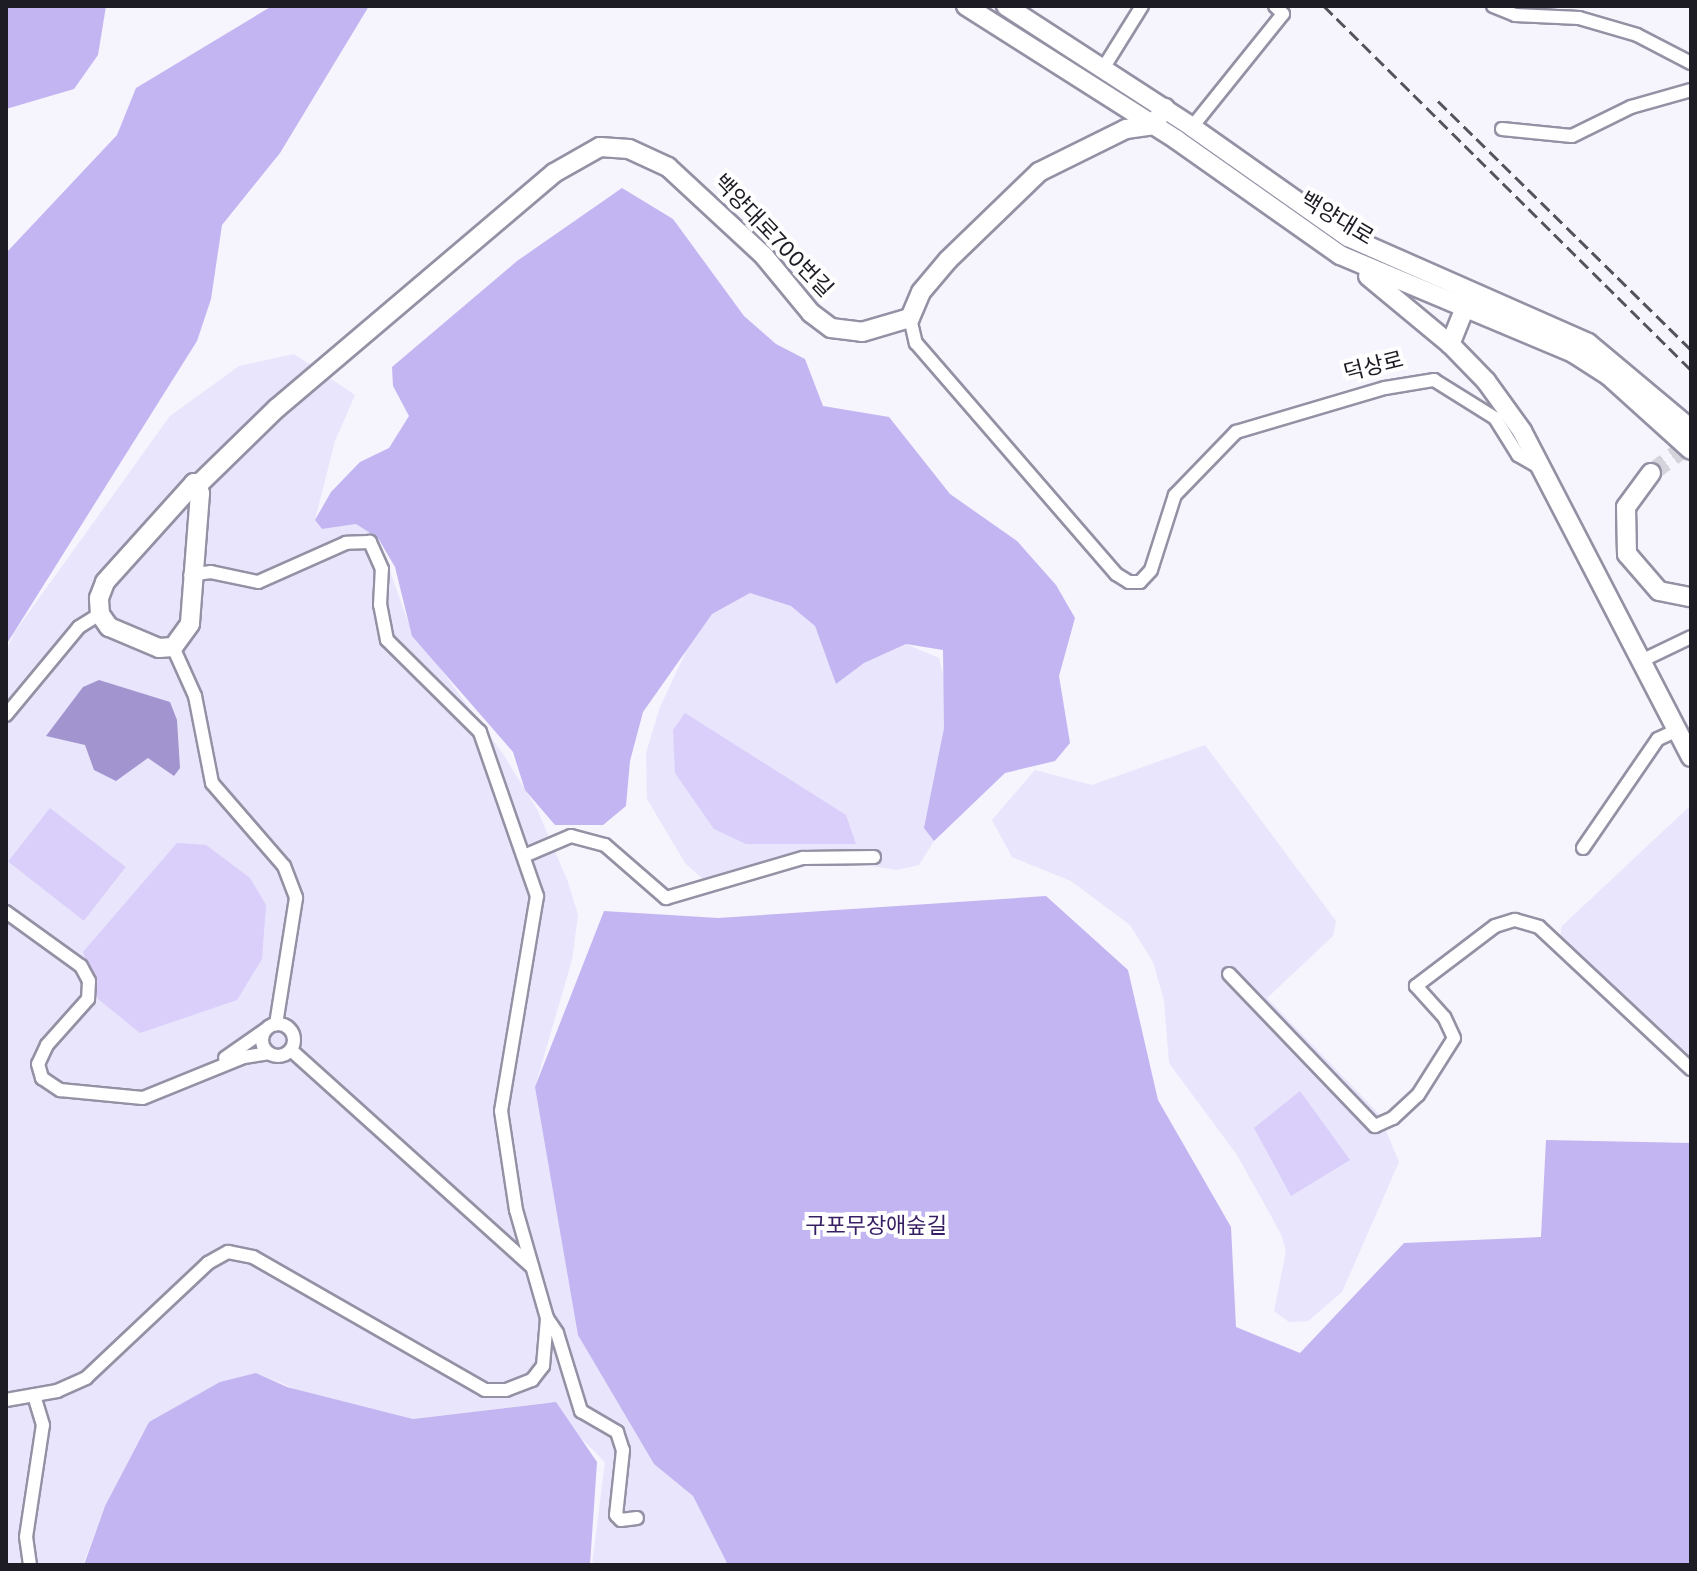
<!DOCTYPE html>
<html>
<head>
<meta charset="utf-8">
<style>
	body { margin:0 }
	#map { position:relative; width:1697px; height:1571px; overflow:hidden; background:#f6f4fd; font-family:Overpass,"Noto Sans KR",sans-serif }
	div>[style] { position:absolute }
	.built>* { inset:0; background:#e9e5fc }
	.green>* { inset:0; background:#d9cffa; transform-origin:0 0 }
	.forest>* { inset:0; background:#c3b5f2 }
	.water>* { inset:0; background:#a294ce }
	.secondary-tunnel>* { height:18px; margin-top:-9px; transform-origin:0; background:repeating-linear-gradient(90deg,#d5d3dc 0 18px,transparent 0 27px) }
	.roads { filter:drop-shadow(2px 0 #9591a5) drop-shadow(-2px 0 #9591a5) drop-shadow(0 2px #9591a5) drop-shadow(0 -2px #9591a5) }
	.street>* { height:12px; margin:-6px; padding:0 6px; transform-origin:6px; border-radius:6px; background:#fff }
	.street>.ring { margin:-6px; padding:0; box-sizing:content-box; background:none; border:12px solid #fff; border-radius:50% }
	.secondary>* { height:18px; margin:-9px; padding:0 9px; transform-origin:9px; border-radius:9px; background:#fff }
	.rail>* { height:3px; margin-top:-1.5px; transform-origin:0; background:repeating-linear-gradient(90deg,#54525b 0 12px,transparent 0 18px) }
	span { translate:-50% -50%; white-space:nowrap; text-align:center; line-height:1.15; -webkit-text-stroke:8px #fff; paint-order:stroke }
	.street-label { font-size:22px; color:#1d1b23 }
	.park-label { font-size:22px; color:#371f64 }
	.frame { position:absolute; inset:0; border:8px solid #1d1b23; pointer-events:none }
</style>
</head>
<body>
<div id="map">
	<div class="built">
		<div style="clip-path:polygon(294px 354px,355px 395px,335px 441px,315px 520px,322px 529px,356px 524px,378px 538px,410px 627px,503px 754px,537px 809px,568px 882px,578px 915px,572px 960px,535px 1087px,654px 1464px,693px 1496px,728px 1565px,592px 1565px,605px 1462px,546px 1403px,413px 1419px,295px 1389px,256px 1373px,149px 1422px,105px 1506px,83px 1565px,6px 1565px,6px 652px,14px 633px,170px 416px,239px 366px)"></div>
		<div style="clip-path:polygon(750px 593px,791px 606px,815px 626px,836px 684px,864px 663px,906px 644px,939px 658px,945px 682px,944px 728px,925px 827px,934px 841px,919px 865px,897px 870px,852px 863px,807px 866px,713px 888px,685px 863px,647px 799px,646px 753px,660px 707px,690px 643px,712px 614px)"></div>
		<div style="clip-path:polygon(1205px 745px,1336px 921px,1333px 936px,1267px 998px,1379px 1114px,1399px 1162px,1342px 1292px,1308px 1321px,1289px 1322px,1274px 1311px,1286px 1251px,1281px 1234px,1237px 1155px,1169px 1063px,1164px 1000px,1153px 962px,1130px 925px,1071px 881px,1012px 857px,992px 820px,1035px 770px,1092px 785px)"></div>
		<div style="clip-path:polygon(1691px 805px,1691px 1062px,1559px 941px,1562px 926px)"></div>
	</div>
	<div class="green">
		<div style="clip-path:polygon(685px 713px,846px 815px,856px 844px,746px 844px,714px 829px,675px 773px,673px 730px)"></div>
		<div style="left:50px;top:808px;width:96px;height:68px;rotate:38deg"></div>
		<div style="clip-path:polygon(177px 843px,206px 845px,250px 878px,266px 905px,262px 959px,237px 1000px,140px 1033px,98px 999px,83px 952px)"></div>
		<div style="clip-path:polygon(1300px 1091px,1350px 1160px,1291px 1196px,1254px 1128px)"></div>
	</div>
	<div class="forest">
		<div style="clip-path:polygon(6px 6px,106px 6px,98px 55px,74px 89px,6px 109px)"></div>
		<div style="clip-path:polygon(272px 6px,369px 6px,280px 153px,222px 225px,211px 299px,197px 341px,6px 645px,6px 253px,117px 135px,136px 88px)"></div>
		<div style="clip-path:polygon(622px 188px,673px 219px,744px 316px,776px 344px,805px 359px,823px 406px,889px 417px,950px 494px,1017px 541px,1056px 585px,1075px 618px,1059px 676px,1070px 743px,1055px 761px,1005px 773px,934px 841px,924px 828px,944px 728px,943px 650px,906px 644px,864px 663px,836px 684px,815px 626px,791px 606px,750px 593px,712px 614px,643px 712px,630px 761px,626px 806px,603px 825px,555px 825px,525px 790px,513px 752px,412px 636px,395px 567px,378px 538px,356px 524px,322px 529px,315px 520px,331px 492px,360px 462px,389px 448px,409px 416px,393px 386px,392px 367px,517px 261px)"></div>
		<div style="clip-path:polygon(1046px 896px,1128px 970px,1158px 1100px,1231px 1227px,1236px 1327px,1300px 1353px,1404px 1243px,1541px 1237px,1546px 1140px,1691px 1143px,1691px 1565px,728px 1565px,693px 1496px,654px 1464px,578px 1335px,535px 1087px,604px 911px,718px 918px)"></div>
		<div style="clip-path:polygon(256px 1373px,287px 1387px,413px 1419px,556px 1402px,597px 1462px,590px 1565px,84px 1565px,105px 1506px,149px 1422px,220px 1382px)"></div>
	</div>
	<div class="water">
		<div style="clip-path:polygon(99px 680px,170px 702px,177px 720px,180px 768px,174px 776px,148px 758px,116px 781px,94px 770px,85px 745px,46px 736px,83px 687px)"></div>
	</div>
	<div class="secondary-tunnel">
		<div style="left:1651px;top:473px;width:50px;rotate:-36.9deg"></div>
	</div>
	<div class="roads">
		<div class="street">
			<div style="left:1493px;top:6px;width:24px;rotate:22deg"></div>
			<div style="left:1515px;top:15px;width:64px;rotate:2.7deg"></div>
			<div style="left:1579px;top:18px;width:60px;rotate:16.3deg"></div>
			<div style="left:1637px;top:35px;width:61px;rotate:27.4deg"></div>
			<div style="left:1104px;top:67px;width:72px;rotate:-58.1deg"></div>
			<div style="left:1192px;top:127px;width:145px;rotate:-51.2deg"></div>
			<div style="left:1283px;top:14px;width:11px;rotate:-135deg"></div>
			<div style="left:1502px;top:129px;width:70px;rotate:5.7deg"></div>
			<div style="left:1572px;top:136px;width:66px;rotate:-26.2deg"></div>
			<div style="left:1631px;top:107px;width:62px;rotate:-15.8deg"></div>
			<div style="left:910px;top:318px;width:26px;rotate:77deg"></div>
			<div style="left:916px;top:343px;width:306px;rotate:49.1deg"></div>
			<div style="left:1116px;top:574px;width:15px;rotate:32deg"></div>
			<div style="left:1129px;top:582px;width:11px"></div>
			<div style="left:1140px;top:582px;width:16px;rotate:-47deg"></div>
			<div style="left:1151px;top:570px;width:79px;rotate:-72.3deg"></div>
			<div style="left:1175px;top:495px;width:88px;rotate:-45.9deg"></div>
			<div style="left:1236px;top:432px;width:155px;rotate:-16.5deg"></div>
			<div style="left:1385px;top:388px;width:50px;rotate:-9.3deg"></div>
			<div style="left:1434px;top:380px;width:72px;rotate:31.9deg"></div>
			<div style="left:1495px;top:418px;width:44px;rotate:58.1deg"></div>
			<div style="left:1518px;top:455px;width:24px;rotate:30deg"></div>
			<div style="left:173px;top:647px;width:54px;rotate:65.8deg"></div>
			<div style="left:195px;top:696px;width:89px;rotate:78.9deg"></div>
			<div style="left:212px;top:783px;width:110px;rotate:49.1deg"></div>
			<div style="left:284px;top:866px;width:34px;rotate:69deg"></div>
			<div style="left:296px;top:898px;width:128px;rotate:99deg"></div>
			<div style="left:1641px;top:661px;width:55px;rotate:-25.6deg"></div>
			<div style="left:6px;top:715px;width:114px;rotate:-50.3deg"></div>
			<div style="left:79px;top:627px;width:25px;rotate:-32deg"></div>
			<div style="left:1583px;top:848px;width:132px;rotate:-55.5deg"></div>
			<div style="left:1658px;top:739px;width:19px;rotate:-25deg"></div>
			<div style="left:524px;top:856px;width:51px;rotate:-23.1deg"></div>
			<div style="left:571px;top:836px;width:35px;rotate:15deg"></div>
			<div style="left:605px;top:845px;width:81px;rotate:41deg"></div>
			<div style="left:666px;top:898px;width:143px;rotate:-16.3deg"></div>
			<div style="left:803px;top:858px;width:71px;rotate:-0.8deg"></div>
			<div style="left:6px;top:912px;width:92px;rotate:35.8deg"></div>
			<div style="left:81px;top:966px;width:17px;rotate:62deg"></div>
			<div style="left:89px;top:981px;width:18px;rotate:93deg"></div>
			<div style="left:88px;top:999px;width:62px;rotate:131.7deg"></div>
			<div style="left:47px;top:1045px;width:21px;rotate:115deg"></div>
			<div style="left:38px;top:1064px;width:15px;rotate:74deg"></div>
			<div style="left:42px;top:1078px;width:22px;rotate:34deg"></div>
			<div style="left:60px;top:1090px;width:83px;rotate:5.5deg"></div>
			<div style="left:143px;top:1098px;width:109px;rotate:-22.1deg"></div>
			<div style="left:244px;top:1057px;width:24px;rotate:-9deg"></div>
			<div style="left:1229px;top:974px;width:211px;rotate:46.2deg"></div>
			<div style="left:1375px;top:1126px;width:20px;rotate:-24deg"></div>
			<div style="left:1393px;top:1118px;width:34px;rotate:-43deg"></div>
			<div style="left:1418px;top:1095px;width:67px;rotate:-57.7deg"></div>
			<div style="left:1454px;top:1038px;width:23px;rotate:-115deg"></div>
			<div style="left:1444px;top:1017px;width:42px;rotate:-132.1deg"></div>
			<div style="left:1416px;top:986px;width:99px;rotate:-37.2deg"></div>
			<div style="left:1495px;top:926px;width:21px;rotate:-17deg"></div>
			<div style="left:1515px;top:920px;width:25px;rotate:16deg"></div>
			<div style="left:1539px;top:927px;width:208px;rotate:43.1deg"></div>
			<div class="ring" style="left:262px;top:1024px;width:20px;height:20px"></div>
			<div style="left:291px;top:1050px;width:324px;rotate:42deg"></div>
			<div style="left:225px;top:1058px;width:49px;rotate:-35deg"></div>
			<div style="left:547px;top:1318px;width:18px;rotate:56deg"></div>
			<div style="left:557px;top:1333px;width:82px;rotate:72.9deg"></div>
			<div style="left:581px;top:1411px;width:42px;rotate:30.3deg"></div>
			<div style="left:617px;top:1432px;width:19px;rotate:72deg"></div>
			<div style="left:623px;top:1450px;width:65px;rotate:96.1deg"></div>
			<div style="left:616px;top:1515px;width:7px;rotate:45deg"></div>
			<div style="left:621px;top:1520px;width:16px;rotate:-7deg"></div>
			<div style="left:6px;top:1400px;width:52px;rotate:-10deg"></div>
			<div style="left:57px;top:1391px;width:32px;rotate:-24deg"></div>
			<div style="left:86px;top:1378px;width:168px;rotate:-43.3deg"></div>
			<div style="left:208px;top:1263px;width:23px;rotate:-29deg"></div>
			<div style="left:228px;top:1252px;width:25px;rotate:11deg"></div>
			<div style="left:253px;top:1257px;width:267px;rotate:29.8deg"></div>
			<div style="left:485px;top:1390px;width:21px"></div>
			<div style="left:506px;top:1390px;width:28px;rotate:-21deg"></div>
			<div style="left:532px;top:1380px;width:18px;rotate:-52deg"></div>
			<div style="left:543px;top:1366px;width:48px;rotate:-85.2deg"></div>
			<div style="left:547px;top:1318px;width:112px;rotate:-106deg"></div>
			<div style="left:516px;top:1210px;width:100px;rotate:-98.6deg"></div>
			<div style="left:501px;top:1111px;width:218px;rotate:-80.5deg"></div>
			<div style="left:537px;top:896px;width:174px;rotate:-109.2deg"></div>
			<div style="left:480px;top:732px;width:131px;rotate:-135.3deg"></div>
			<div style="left:387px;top:640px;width:36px;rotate:-101deg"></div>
			<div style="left:380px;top:605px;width:36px;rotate:-87deg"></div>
			<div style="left:382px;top:569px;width:30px;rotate:-114deg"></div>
			<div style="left:370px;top:542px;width:24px;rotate:178deg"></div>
			<div style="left:346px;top:543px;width:96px;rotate:156.1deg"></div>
			<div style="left:258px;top:582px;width:48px;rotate:-168deg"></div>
			<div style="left:211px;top:572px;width:21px;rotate:172deg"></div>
			<div style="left:30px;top:1565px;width:28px;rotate:-98deg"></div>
			<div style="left:26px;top:1537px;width:113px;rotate:-81.4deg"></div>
			<div style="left:43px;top:1425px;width:31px;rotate:-107deg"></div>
		</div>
		<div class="secondary">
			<div style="left:966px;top:6px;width:250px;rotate:32.4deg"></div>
			<div style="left:1177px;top:140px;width:199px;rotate:35.2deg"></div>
			<div style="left:1340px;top:255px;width:253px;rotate:22.8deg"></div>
			<div style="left:1573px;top:353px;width:43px;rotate:32.6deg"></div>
			<div style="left:1609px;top:376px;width:110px;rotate:42.1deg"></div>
			<div style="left:1006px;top:6px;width:222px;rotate:33deg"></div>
			<div style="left:1192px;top:127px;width:191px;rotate:35.2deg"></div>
			<div style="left:1348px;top:237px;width:262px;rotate:23.8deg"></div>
			<div style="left:1588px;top:343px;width:134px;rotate:39.9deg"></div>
			<div style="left:1368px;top:276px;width:107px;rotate:39.7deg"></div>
			<div style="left:1464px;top:310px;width:37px;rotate:112deg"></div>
			<div style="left:1450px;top:344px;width:52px;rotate:45.8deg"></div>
			<div style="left:1486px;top:381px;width:62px;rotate:54.2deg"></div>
			<div style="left:1522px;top:431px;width:367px;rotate:62.6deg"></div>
			<div style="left:1651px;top:473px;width:42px;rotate:126.3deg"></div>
			<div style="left:1626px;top:507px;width:47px;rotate:88.8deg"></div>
			<div style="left:1627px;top:554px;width:49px;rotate:49.1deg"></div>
			<div style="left:1659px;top:591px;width:33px;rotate:11deg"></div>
			<div style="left:194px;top:483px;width:12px;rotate:59deg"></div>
			<div style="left:200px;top:493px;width:131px;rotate:94.4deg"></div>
			<div style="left:190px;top:624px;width:29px;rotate:126deg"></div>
			<div style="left:173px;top:647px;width:14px;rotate:176deg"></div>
			<div style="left:159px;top:648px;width:54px;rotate:-157.2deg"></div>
			<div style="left:109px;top:627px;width:16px;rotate:-125deg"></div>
			<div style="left:100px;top:614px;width:16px;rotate:-94deg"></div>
			<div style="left:99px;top:598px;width:17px;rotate:-69deg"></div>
			<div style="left:105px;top:582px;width:133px;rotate:-48deg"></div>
			<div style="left:198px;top:485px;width:110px;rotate:-44.3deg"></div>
			<div style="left:277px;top:408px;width:363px;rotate:-40.3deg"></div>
			<div style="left:554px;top:173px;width:53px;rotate:-29.5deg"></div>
			<div style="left:600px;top:147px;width:29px;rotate:4deg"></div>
			<div style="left:629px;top:149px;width:43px;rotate:24.8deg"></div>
			<div style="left:668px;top:167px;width:131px;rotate:42.8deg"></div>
			<div style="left:764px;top:256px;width:74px;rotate:50.5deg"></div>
			<div style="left:811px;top:313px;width:25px;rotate:37deg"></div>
			<div style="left:831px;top:328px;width:31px;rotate:7deg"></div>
			<div style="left:862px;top:332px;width:50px;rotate:-16.3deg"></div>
			<div style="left:910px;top:318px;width:28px;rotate:-67deg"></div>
			<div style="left:921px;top:292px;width:42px;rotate:-49.8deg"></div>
			<div style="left:948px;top:260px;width:127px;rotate:-44deg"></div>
			<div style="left:1039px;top:172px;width:97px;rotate:-26.3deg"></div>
			<div style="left:1126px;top:129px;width:27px;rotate:-8deg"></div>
			<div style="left:1153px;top:125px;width:21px;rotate:-55deg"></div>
		</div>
	</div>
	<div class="rail">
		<div style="left:1324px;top:6px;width:517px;rotate:44.76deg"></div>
		<div style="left:1438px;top:101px;width:355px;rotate:44.5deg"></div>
	</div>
	<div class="street-label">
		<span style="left:1336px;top:220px;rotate:31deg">백양대로</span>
		<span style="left:772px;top:237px;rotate:46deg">백양대로700번길</span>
		<span style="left:1374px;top:368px;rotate:-14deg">덕상로</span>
	</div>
	<div class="park-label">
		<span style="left:876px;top:1228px">구포무장애숲길</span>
	</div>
	<div class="frame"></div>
</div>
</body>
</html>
